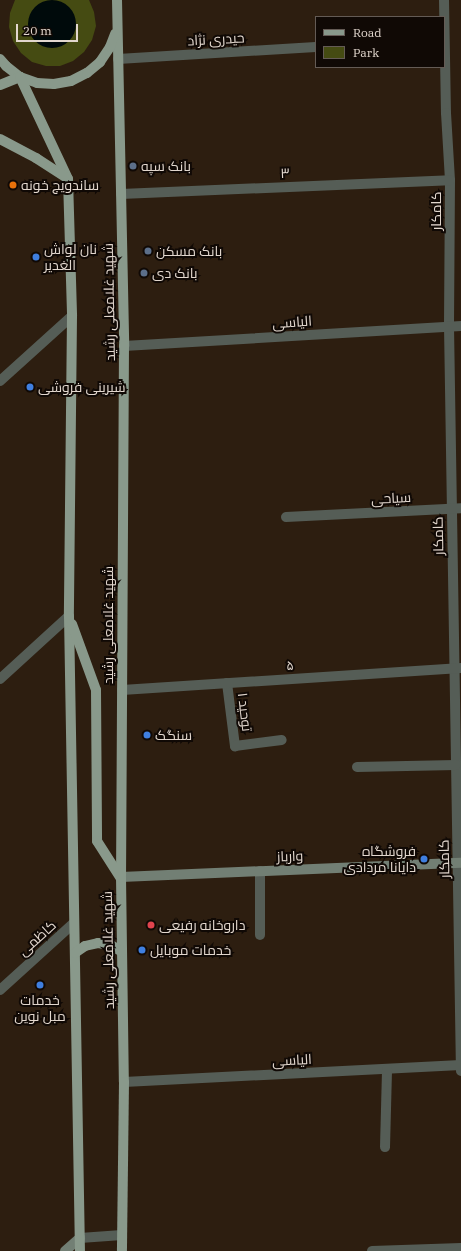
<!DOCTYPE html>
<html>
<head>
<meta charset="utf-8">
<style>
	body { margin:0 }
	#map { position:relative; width:461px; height:1251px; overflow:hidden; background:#2d1e10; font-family:"IBM Plex Serif",Cairo,serif }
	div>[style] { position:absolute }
	.green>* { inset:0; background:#454b12 }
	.water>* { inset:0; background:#000a0b }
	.round { border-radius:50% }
	.minor>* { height:10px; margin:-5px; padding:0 5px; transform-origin:5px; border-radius:5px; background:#555d56 }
	.tertiary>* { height:10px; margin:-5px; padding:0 5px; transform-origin:5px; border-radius:5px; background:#555d56 }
	.secondary>* { height:10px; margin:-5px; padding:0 5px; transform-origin:5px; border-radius:5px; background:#727f74 }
	.primary>* { height:10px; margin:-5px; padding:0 5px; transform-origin:5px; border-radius:5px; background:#89998b }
	.dots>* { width:11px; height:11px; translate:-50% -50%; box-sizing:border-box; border:2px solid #100905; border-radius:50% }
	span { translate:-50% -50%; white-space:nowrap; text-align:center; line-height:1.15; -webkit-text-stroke:4px #100905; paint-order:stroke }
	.street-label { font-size:14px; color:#e2d7ce }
	.poi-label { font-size:14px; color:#e2d7ce }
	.left { translate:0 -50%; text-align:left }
	.right { translate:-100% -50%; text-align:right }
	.legend { position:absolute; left:315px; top:16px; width:130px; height:52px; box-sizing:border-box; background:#100905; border:1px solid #645b55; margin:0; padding:5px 7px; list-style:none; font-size:12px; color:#e2d7ce }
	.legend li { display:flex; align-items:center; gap:8px; height:20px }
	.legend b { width:20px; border:1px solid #645b55 }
	.scale { position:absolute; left:16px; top:24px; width:62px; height:18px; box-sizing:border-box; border:2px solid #e2d7ce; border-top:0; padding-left:5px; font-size:12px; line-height:14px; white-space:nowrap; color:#e2d7ce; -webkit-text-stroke:3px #100905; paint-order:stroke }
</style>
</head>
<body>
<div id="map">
	<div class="green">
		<div style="clip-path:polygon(15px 0,89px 0,94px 12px,96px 26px,92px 40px,84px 52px,73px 61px,60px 66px,46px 66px,32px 62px,21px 53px,13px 41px,9px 27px,10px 13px)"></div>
	</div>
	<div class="water">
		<div class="round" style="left:28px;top:0;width:48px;height:48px"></div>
	</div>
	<div class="minor">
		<div style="left:444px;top:0;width:113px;rotate:89deg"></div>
		<div style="left:446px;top:113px;width:67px;rotate:86.6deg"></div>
		<div style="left:450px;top:180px;width:146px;rotate:90.4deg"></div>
		<div style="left:449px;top:326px;width:745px;rotate:89.08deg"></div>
		<div style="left:118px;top:59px;width:198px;rotate:-3.5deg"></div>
		<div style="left:121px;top:194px;width:329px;rotate:-2.4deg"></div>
		<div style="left:124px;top:346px;width:338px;rotate:-3.4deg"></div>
		<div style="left:0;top:381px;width:97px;rotate:-42.1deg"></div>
		<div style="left:286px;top:517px;width:175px;rotate:-2.9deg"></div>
		<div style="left:0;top:679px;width:93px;rotate:-42.4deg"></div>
		<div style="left:227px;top:683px;width:64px;rotate:82.8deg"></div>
		<div style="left:235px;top:746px;width:47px;rotate:-7.3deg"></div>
		<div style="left:122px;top:690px;width:340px;rotate:-3.7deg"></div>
		<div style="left:357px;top:767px;width:99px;rotate:-1.2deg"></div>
		<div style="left:260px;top:871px;width:64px;rotate:90deg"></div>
		<div style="left:0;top:990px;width:100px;rotate:-42.2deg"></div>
		<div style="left:124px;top:1082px;width:337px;rotate:-2.9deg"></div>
		<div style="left:385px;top:1147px;width:78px;rotate:-88.5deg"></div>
		<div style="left:372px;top:1251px;width:89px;rotate:-1.9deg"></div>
	</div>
	<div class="tertiary">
		<div style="left:80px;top:1238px;width:42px;rotate:-4.1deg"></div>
	</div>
	<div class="secondary">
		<div style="left:121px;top:877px;width:340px;rotate:-2.4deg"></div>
		<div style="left:65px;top:1251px;width:20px;rotate:-41deg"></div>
	</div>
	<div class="primary">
		<div style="left:117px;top:0;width:346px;rotate:88.8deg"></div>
		<div style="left:124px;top:346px;width:531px;rotate:90.32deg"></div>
		<div style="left:121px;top:877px;width:205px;rotate:89.2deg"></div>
		<div style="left:124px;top:1082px;width:169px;rotate:90.7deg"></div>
		<div style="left:0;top:59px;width:9px;rotate:49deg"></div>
		<div style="left:6px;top:66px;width:18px;rotate:38deg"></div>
		<div style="left:20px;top:77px;width:18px;rotate:19deg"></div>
		<div style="left:37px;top:83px;width:17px;rotate:3deg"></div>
		<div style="left:54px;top:84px;width:17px;rotate:-10deg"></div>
		<div style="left:71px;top:81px;width:18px;rotate:-27deg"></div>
		<div style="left:87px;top:73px;width:17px;rotate:-40deg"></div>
		<div style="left:100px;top:62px;width:18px;rotate:-56deg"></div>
		<div style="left:110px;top:47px;width:14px;rotate:-69deg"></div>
		<div style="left:0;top:85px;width:22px;rotate:-22deg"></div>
		<div style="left:20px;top:77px;width:113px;rotate:64.8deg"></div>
		<div style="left:68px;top:179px;width:137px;rotate:88.3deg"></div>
		<div style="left:72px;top:316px;width:300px;rotate:90.6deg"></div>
		<div style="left:69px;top:616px;width:635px;rotate:89.01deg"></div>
		<div style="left:0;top:139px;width:41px;rotate:27.8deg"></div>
		<div style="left:36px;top:158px;width:37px;rotate:33deg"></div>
		<div style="left:72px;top:624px;width:70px;rotate:70deg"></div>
		<div style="left:96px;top:690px;width:151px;rotate:89.6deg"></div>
		<div style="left:97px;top:841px;width:43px;rotate:57.4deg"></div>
		<div style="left:75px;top:953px;width:12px;rotate:-35deg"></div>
		<div style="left:85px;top:946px;width:13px;rotate:-13deg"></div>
		<div style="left:98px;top:943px;width:13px;rotate:9deg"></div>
		<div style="left:111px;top:945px;width:13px;rotate:32deg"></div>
	</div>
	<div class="dots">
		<div style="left:133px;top:166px;background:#5c6f8a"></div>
		<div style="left:13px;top:185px;background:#e8710a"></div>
		<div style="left:148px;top:251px;background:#5c6f8a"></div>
		<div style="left:36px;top:257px;background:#3f7fe0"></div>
		<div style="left:144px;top:273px;background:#5c6f8a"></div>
		<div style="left:30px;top:387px;background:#3f7fe0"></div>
		<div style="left:147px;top:735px;background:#3f7fe0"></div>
		<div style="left:424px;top:859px;background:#3f7fe0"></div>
		<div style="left:151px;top:925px;background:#e0444e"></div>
		<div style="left:142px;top:950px;background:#3f7fe0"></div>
		<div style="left:40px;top:985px;background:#3f7fe0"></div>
	</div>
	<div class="street-label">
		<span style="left:216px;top:39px;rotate:-3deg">حیدری نژاد</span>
		<span style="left:285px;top:173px;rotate:-2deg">۳</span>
		<span style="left:436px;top:211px;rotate:-90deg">کامکار</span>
		<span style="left:109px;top:302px;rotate:-91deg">شهید غلامعلی رشید</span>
		<span style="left:292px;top:322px;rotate:-4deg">الیاسی</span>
		<span style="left:391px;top:498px;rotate:-3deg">سیاحی</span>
		<span style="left:438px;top:536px;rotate:-91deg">کامکار</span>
		<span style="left:108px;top:625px;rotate:-90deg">شهید غلامعلی رشید</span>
		<span style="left:290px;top:665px;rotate:-4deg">۵</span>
		<span style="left:245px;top:712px;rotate:83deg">توحید ۱</span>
		<span style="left:290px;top:856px;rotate:-2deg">وارباز</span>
		<span style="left:444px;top:859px;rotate:-91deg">کامکار</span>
		<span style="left:37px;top:938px;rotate:-42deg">کاظمی</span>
		<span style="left:108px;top:950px;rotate:-91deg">شهید غلامعلی رشید</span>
		<span style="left:292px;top:1060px;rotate:-3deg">الیاسی</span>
	</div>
	<div class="poi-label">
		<span class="left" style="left:141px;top:166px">بانک سپه</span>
		<span class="left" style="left:21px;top:185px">ساندویچ خونه</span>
		<span class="left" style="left:44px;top:257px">نان لواش<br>الغدیر</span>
		<span class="left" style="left:156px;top:251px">بانک مسکن</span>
		<span class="left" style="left:152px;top:273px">بانک دی</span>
		<span class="left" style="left:38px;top:387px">شیرینی فروشی</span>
		<span class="left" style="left:155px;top:735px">سنگک</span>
		<span class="right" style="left:416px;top:859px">فروشگاه<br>دایانا مردادی</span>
		<span class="left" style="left:159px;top:925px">داروخانه رفیعی</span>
		<span class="left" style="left:150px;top:950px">خدمات موبایل</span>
		<span style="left:40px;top:1008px">خدمات<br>مبل نوین</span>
	</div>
	<ul class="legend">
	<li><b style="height:5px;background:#89998b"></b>Road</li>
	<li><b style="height:11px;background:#454b12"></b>Park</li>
	</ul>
	<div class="scale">20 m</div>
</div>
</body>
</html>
